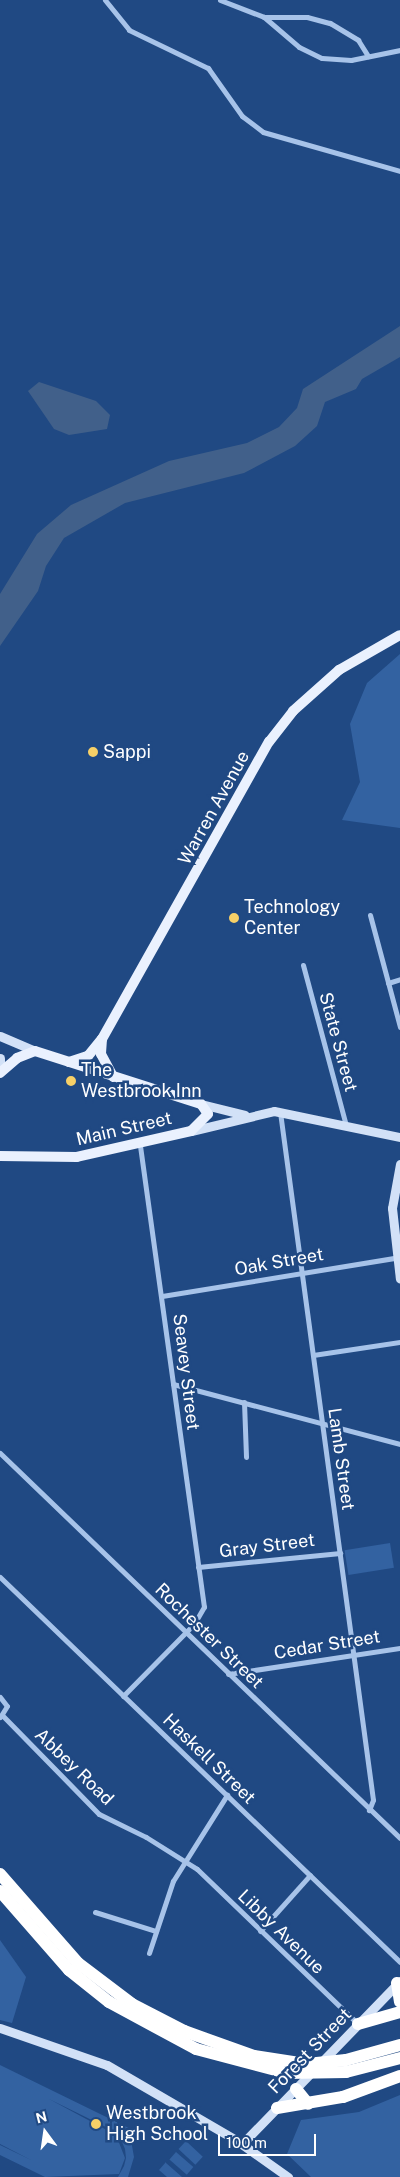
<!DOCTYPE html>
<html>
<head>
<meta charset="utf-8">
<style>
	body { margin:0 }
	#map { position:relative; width:400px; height:2177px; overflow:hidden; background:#204983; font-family:"Public Sans",sans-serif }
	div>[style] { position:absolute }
	.green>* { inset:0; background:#3362a1; transform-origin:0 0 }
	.water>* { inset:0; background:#41608a }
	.street>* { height:5px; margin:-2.5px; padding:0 2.5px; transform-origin:2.5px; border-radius:2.5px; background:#a7c3e9 }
	.secondary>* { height:9px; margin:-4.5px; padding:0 4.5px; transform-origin:4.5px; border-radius:4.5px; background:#d2e1f7 }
	.primary>* { height:10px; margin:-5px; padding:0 5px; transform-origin:5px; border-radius:5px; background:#eaf1fe }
	.highway>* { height:12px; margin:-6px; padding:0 6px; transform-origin:6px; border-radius:6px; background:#fff }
	.dots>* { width:14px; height:14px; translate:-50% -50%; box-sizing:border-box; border:2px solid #204983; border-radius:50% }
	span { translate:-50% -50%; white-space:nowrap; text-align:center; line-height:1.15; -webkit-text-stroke:5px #204983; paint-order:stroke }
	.poi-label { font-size:18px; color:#fff }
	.left { translate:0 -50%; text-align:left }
	.street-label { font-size:18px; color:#fff }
	.north { position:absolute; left:20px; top:2107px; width:50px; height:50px; -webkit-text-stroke:4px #204983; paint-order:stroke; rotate:346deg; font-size:14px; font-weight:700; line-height:20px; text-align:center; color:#fff }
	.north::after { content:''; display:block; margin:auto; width:18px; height:22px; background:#fff; clip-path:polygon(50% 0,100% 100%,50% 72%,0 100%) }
	.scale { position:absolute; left:218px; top:2134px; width:98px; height:22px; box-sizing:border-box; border:2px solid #fff; border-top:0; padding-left:6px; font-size:15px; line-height:18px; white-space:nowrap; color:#fff; -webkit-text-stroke:4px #204983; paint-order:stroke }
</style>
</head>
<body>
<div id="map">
	<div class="green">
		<div style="clip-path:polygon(400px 654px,400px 828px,342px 820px,360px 782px,350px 724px,367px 683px)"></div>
		<div style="left:390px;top:1543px;width:25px;height:46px;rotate:81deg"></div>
		<div style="clip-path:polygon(0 1940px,26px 1977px,12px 2023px,0 2020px)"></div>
		<div style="clip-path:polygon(0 2065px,139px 2133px,135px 2141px,131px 2140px,134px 2157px,128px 2177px,118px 2177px,124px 2166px,126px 2158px,125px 2149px,122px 2142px,117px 2135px,110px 2129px,49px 2099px,116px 2135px,125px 2158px,119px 2174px,45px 2177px,0 2155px,0 2145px,31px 2160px,0 2144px)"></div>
		<div style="clip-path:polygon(400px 2095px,400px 2177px,311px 2177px,287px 2154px,301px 2120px,359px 2112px)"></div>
		<div style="left:186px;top:2141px;width:23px;height:11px;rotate:43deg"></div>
		<div style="left:176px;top:2152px;width:23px;height:10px;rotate:41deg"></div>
		<div style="clip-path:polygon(166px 2162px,166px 2163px,182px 2177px,167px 2177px,159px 2170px)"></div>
	</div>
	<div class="water">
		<div style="clip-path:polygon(400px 326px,400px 357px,362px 379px,356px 389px,325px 402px,317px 426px,295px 446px,244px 473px,125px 503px,64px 538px,46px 566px,38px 591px,0 646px,0 594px,37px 534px,71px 505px,169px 461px,247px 443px,279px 427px,297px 408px,303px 389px)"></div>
		<div style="clip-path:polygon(39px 382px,96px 401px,110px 415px,107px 429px,69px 435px,54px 429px,28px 391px)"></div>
	</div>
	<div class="street">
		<div style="left:105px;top:0;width:38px;rotate:51deg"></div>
		<div style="left:129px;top:30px;width:88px;rotate:25.7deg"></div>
		<div style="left:208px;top:68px;width:59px;rotate:54.7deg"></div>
		<div style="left:242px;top:116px;width:26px;rotate:37deg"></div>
		<div style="left:263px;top:132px;width:142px;rotate:15.9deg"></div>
		<div style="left:220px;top:0;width:47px;rotate:21.1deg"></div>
		<div style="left:264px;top:17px;width:46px;rotate:40.6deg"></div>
		<div style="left:299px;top:47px;width:25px;rotate:26deg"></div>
		<div style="left:322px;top:58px;width:29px;rotate:4deg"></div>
		<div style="left:351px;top:60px;width:50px;rotate:-11.5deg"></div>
		<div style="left:264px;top:17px;width:43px"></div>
		<div style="left:307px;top:17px;width:24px;rotate:15deg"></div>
		<div style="left:330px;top:23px;width:33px;rotate:31deg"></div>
		<div style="left:358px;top:40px;width:19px;rotate:58deg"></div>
		<div style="left:370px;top:915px;width:116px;rotate:75deg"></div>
		<div style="left:303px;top:965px;width:167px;rotate:75deg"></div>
		<div style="left:388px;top:983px;width:13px;rotate:-18deg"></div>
		<div style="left:280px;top:1112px;width:694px;rotate:82.3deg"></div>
		<div style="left:373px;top:1800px;width:11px;rotate:112deg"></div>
		<div style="left:162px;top:1296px;width:241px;rotate:-9.3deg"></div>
		<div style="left:313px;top:1355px;width:88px;rotate:-8.5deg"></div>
		<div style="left:173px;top:1384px;width:235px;rotate:14.8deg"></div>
		<div style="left:244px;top:1402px;width:55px;rotate:87.9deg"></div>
		<div style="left:0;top:1453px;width:555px;rotate:43.91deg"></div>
		<div style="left:198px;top:1567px;width:143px;rotate:-5.6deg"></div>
		<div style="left:0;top:1577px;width:555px;rotate:43.91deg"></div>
		<div style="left:228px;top:1674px;width:174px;rotate:-8.6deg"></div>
		<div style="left:123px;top:1696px;width:101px;rotate:-45.4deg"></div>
		<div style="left:194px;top:1624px;width:20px;rotate:-60deg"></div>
		<div style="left:204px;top:1607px;width:468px;rotate:-97.9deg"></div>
		<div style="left:0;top:1697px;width:11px;rotate:52deg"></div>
		<div style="left:7px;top:1706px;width:13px;rotate:122deg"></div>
		<div style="left:3px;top:1716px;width:137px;rotate:45.6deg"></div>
		<div style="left:99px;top:1814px;width:52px;rotate:26.1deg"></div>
		<div style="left:146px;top:1837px;width:60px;rotate:32.1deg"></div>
		<div style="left:197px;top:1869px;width:223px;rotate:43.9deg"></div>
		<div style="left:95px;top:1912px;width:64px;rotate:17.3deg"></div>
		<div style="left:260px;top:1931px;width:75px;rotate:-48.2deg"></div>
		<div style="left:149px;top:1953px;width:76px;rotate:-71.6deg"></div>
		<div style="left:173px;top:1881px;width:102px;rotate:-57.9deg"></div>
	</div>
	<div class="secondary">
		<div style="left:0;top:1036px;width:38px;rotate:23deg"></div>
		<div style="left:0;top:1058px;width:9px;rotate:90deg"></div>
		<div style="left:201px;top:1104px;width:45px;rotate:14deg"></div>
		<div style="left:191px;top:1131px;width:85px;rotate:-13.5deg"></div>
		<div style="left:274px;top:1111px;width:129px;rotate:11.7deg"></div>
		<div style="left:400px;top:1164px;width:45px;rotate:100.3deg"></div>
		<div style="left:392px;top:1208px;width:71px;rotate:83.6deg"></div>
		<div style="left:0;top:2028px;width:113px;rotate:19.1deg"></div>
		<div style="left:107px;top:2065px;width:149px;rotate:30.2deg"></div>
		<div style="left:236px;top:2140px;width:64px;rotate:35.4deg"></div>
		<div style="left:242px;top:2144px;width:227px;rotate:-45.9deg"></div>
	</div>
	<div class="primary">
		<div style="left:102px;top:1039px;width:15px;rotate:94deg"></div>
		<div style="left:101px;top:1054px;width:26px;rotate:62deg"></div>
		<div style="left:69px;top:1062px;width:20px;rotate:-18deg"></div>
		<div style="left:88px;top:1056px;width:22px;rotate:-51deg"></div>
		<div style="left:102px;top:1039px;width:341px;rotate:-60.7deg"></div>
		<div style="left:269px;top:742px;width:39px;rotate:-52deg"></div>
		<div style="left:293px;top:711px;width:62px;rotate:-41.7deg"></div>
		<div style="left:339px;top:670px;width:70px;rotate:-29.8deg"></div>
		<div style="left:0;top:1073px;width:23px;rotate:-41deg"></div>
		<div style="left:17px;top:1058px;width:19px;rotate:-21deg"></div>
		<div style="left:35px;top:1051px;width:174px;rotate:17.7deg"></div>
		<div style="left:201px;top:1104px;width:12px;rotate:55deg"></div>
		<div style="left:208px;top:1114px;width:24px;rotate:135deg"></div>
		<div style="left:191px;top:1131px;width:117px;rotate:167.2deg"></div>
		<div style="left:77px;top:1157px;width:77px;rotate:-179.3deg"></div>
	</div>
	<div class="highway">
		<div style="left:0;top:1874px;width:118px;rotate:48.8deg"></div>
		<div style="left:78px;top:1963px;width:68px;rotate:37.2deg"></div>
		<div style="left:132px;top:2004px;width:59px;rotate:27.4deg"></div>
		<div style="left:184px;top:2031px;width:74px;rotate:19.7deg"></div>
		<div style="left:254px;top:2056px;width:54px;rotate:8.6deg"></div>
		<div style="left:307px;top:2064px;width:39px;rotate:-6deg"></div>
		<div style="left:346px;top:2060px;width:56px;rotate:-15.5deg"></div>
		<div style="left:0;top:1891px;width:105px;rotate:48.9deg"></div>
		<div style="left:69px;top:1970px;width:51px;rotate:38.7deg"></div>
		<div style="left:109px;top:2002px;width:99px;rotate:28.4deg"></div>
		<div style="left:196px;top:2049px;width:94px;rotate:14.8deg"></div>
		<div style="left:287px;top:2073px;width:59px;rotate:-1deg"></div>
		<div style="left:346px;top:2072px;width:56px;rotate:-14.5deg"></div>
		<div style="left:397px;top:1983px;width:19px;rotate:81deg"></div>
		<div style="left:358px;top:2024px;width:44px;rotate:-15.9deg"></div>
		<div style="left:296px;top:2089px;width:19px;rotate:51deg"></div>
		<div style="left:277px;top:2108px;width:67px;rotate:-9.5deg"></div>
		<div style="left:343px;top:2097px;width:61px;rotate:-20.2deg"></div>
	</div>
	<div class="dots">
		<div style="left:93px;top:752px;background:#f7d067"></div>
		<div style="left:234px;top:918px;background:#f7d067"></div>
		<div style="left:71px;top:1081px;background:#f7d067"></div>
		<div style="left:96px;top:2124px;background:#f7d067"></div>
	</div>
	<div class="poi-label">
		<span class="left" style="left:103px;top:752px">Sappi</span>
		<span class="left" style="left:244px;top:918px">Technology<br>Center</span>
		<span class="left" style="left:81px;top:1081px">The<br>Westbrook Inn</span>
		<span class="left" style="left:106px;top:2124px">Westbrook<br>High School</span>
	</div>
	<div class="street-label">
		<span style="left:214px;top:808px;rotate:-61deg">Warren Avenue</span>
		<span style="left:338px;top:1042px;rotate:75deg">State Street</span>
		<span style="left:124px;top:1129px;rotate:-13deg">Main Street</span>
		<span style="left:279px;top:1262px;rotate:-10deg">Oak Street</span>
		<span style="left:186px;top:1372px;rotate:83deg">Seavey Street</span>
		<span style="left:341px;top:1459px;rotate:82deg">Lamb Street</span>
		<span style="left:267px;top:1546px;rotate:-7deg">Gray Street</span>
		<span style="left:209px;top:1636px;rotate:44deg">Rochester Street</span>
		<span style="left:327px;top:1645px;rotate:-9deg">Cedar Street</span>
		<span style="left:209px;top:1759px;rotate:44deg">Haskell Street</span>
		<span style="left:74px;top:1767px;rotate:44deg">Abbey Road</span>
		<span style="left:281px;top:1932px;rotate:44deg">Libby Avenue</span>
		<span style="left:310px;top:2051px;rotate:-46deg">Forest Street</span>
	</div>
	<div class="north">N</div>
	<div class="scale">100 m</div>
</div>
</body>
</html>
